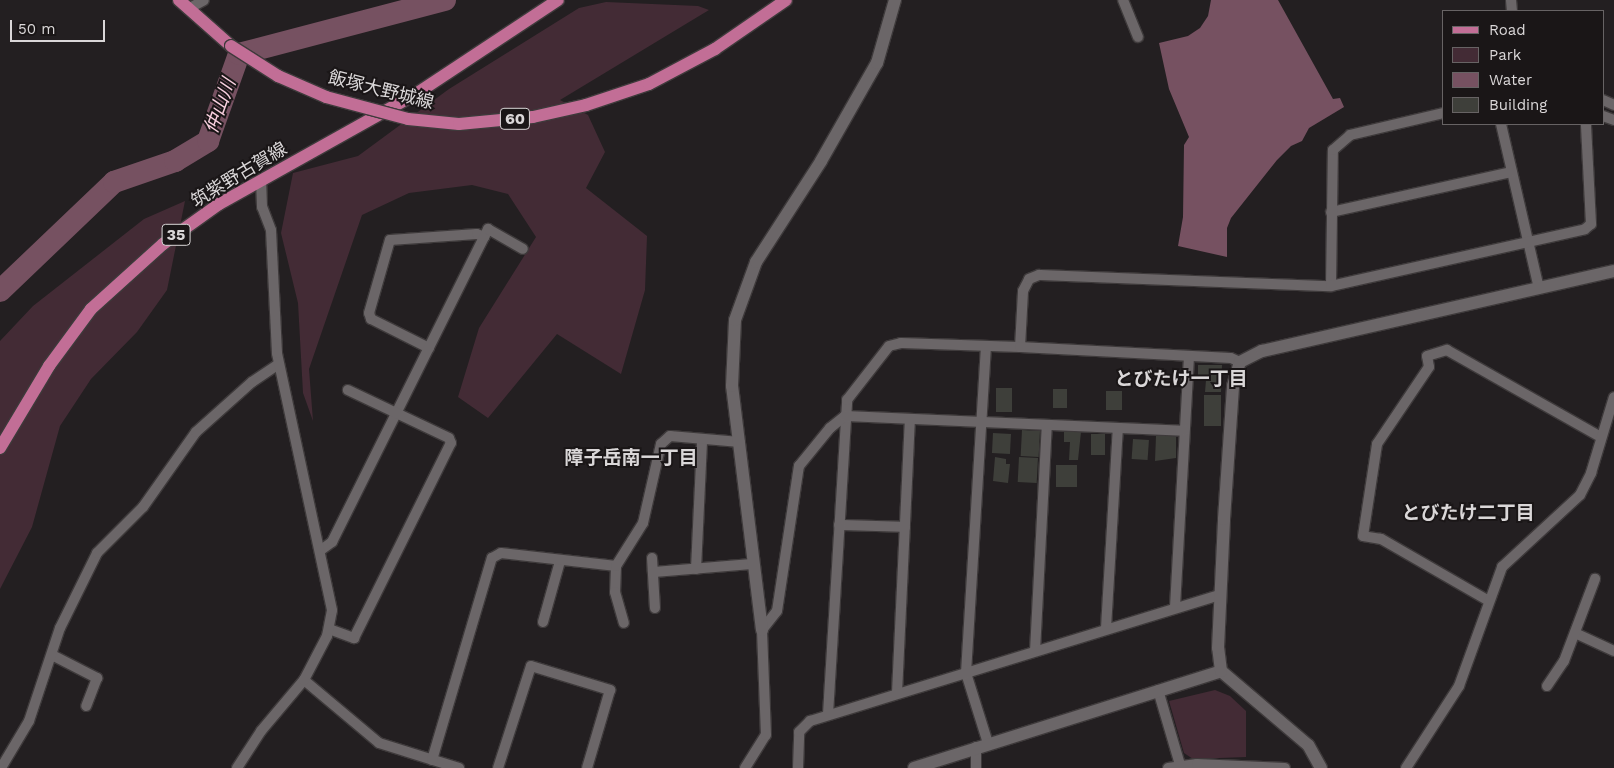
<!DOCTYPE html>
<html>
<head>
<meta charset="utf-8">
<style>
	body { margin:0 }
	#map { position:relative; width:1614px; height:768px; overflow:hidden; background:#231f21; font-family:"Work Sans","Noto Sans JP",sans-serif }
	div>[style] { position:absolute }
	.green>* { inset:0; background:#432b35 }
	.water>* { inset:0; background:#765161 }
	.river>* { height:22px; margin:-11px; padding:0 11px; transform-origin:11px; border-radius:11px; background:#765161 }
	.building>* { inset:0; background:#3e3f3a; transform-origin:0 0 }
	.roads { filter:drop-shadow(1px 0 #3e3a3b) drop-shadow(-1px 0 #3e3a3b) drop-shadow(0 1px #3e3a3b) drop-shadow(0 -1px #3e3a3b) }
	.minor>* { height:10px; margin:-5px; padding:0 5px; transform-origin:5px; border-radius:5px; background:#6b6668 }
	.tertiary>* { height:12px; margin:-6px; padding:0 6px; transform-origin:6px; border-radius:6px; background:#6b6668 }
	.primary>* { height:12px; margin:-6px; padding:0 6px; transform-origin:6px; border-radius:6px; background:#c26e96 }
	.bridges { filter:drop-shadow(1px 0 #3e3a3b) drop-shadow(-1px 0 #3e3a3b) drop-shadow(0 1px #3e3a3b) drop-shadow(0 -1px #3e3a3b) }
	.primary-bridge>* { height:12px; margin:-6px; padding:0 6px; transform-origin:6px; border-radius:6px; background:#c26e96 }
	span { translate:-50% -50%; white-space:nowrap; text-align:center; line-height:1.15; -webkit-text-stroke:4px #1a1617; paint-order:stroke }
	.shield-label span { padding:1px 4px; background:#1a1617; border:1px solid; border-radius:4px; -webkit-text-stroke-width:0 }
	.shield-label { font-size:16px; color:#dad7d8; font-weight:700 }
	.street-label { font-size:18px; color:#dad7d8 }
	.water-label { font-size:19px; color:#fbd2e1; font-style:italic }
	.neighbourhood-label { font-size:19px; color:#dad7d8; font-weight:700 }
	.legend { position:absolute; left:1442px; top:10px; width:162px; height:115px; box-sizing:border-box; background:#1a1617; border:1px solid #676364; margin:0; padding:6px 9px; list-style:none; font-size:15px; color:#dad7d8 }
	.legend li { display:flex; align-items:center; gap:10px; height:25px }
	.legend b { width:25px; border:1px solid #676364 }
	.scale { position:absolute; left:10px; top:20px; width:95px; height:22px; box-sizing:border-box; border:2px solid #dad7d8; border-top:0; padding-left:6px; font-size:15px; line-height:18px; white-space:nowrap; color:#dad7d8; -webkit-text-stroke:4px #1a1617; paint-order:stroke }
</style>
</head>
<body>
<div id="map">
	<div class="green">
		<div style="clip-path:polygon(606px 2px,698px 6px,709px 10px,560px 100px,588px 115px,605px 152px,586px 188px,647px 236px,645px 290px,621px 374px,557px 334px,488px 418px,458px 397px,479px 328px,536px 237px,508px 194px,472px 185px,409px 193px,362px 215px,309px 369px,313px 421px,303px 393px,298px 303px,281px 233px,293px 173px,358px 156px,449px 89px,579px 8px)"></div>
		<div style="clip-path:polygon(185px 201px,167px 290px,137px 332px,91px 379px,60px 426px,32px 527px,0 589px,0 341px,33px 306px,144px 219px)"></div>
		<div style="clip-path:polygon(1215px 690px,1230px 696px,1246px 711px,1246px 757px,1193px 759px,1184px 753px,1169px 701px)"></div>
	</div>
	<div class="water">
		<div style="clip-path:polygon(1211px 0,1278px 0,1333px 99px,1340px 98px,1344px 107px,1309px 128px,1302px 141px,1291px 146px,1277px 160px,1231px 218px,1227px 228px,1227px 257px,1178px 246px,1183px 217px,1184px 145px,1189px 137px,1169px 89px,1159px 43px,1188px 36px,1200px 28px,1208px 16px)"></div>
	</div>
	<div class="river">
		<div style="left:0;top:291px;width:158px;rotate:-43.7deg"></div>
		<div style="left:114px;top:182px;width:65px;rotate:-19deg"></div>
		<div style="left:175px;top:161px;width:39px;rotate:-31deg"></div>
		<div style="left:208px;top:141px;width:92px;rotate:-70.4deg"></div>
		<div style="left:239px;top:54px;width:213px;rotate:-14.7deg"></div>
	</div>
	<div class="building">
		<div style="clip-path:polygon(1198px 365px,1222px 365px,1221px 392px,1205px 392px,1206px 380px,1198px 380px)"></div>
		<div style="left:996px;top:388px;width:16px;height:24px"></div>
		<div style="left:1053px;top:389px;width:14px;height:19px"></div>
		<div style="left:1106px;top:391px;width:16px;height:19px"></div>
		<div style="left:1204px;top:395px;width:17px;height:31px"></div>
		<div style="left:1022px;top:430px;width:18px;height:26px;rotate:3deg"></div>
		<div style="clip-path:polygon(1064px 432px,1081px 432px,1078px 460px,1069px 460px,1070px 442px,1064px 442px)"></div>
		<div style="left:993px;top:433px;width:18px;height:20px;rotate:3deg"></div>
		<div style="left:1091px;top:434px;width:14px;height:21px"></div>
		<div style="clip-path:polygon(1156px 436px,1176px 436px,1176px 458px,1155px 461px)"></div>
		<div style="left:1133px;top:439px;width:16px;height:20px;rotate:4deg"></div>
		<div style="clip-path:polygon(995px 457px,1006px 459px,1006px 464px,1010px 464px,1008px 483px,993px 481px)"></div>
		<div style="left:1019px;top:457px;width:19px;height:25px;rotate:3deg"></div>
		<div style="left:1056px;top:465px;width:21px;height:22px"></div>
	</div>
	<div class="roads">
		<div class="minor">
			<div style="left:1123px;top:0;width:40px;rotate:68deg"></div>
			<div style="left:1511px;top:0;width:11px;rotate:85deg"></div>
			<div style="left:188px;top:9px;width:18px;rotate:-29deg"></div>
			<div style="left:1603px;top:100px;width:12px;rotate:24deg"></div>
			<div style="left:1603px;top:116px;width:12px;rotate:20deg"></div>
			<div style="left:1501px;top:124px;width:169px;rotate:77deg"></div>
			<div style="left:1331px;top:212px;width:185px;rotate:-12.5deg"></div>
			<div style="left:1331px;top:286px;width:136px;rotate:-89.2deg"></div>
			<div style="left:1333px;top:150px;width:23px;rotate:-41deg"></div>
			<div style="left:1350px;top:135px;width:96px;rotate:-13.3deg"></div>
			<div style="left:986px;top:346px;width:328px;rotate:93.5deg"></div>
			<div style="left:966px;top:673px;width:73px;rotate:72.6deg"></div>
			<div style="left:1020px;top:347px;width:56px;rotate:-86.9deg"></div>
			<div style="left:1023px;top:291px;width:13px;rotate:-63deg"></div>
			<div style="left:1029px;top:279px;width:11px;rotate:-22deg"></div>
			<div style="left:1039px;top:275px;width:292px;rotate:2.2deg"></div>
			<div style="left:1331px;top:286px;width:260px;rotate:-12.6deg"></div>
			<div style="left:1585px;top:229px;width:8px;rotate:-40deg"></div>
			<div style="left:1591px;top:224px;width:100px;rotate:-92.9deg"></div>
			<div style="left:429px;top:348px;width:65px;rotate:-153.4deg"></div>
			<div style="left:371px;top:319px;width:6px;rotate:-108deg"></div>
			<div style="left:369px;top:313px;width:76px;rotate:-74deg"></div>
			<div style="left:390px;top:240px;width:87px;rotate:-3.9deg"></div>
			<div style="left:477px;top:234px;width:8px;rotate:23deg"></div>
			<div style="left:839px;top:525px;width:66px;rotate:1.7deg"></div>
			<div style="left:321px;top:550px;width:14px;rotate:-36deg"></div>
			<div style="left:332px;top:542px;width:350px;rotate:-63.5deg"></div>
			<div style="left:488px;top:229px;width:40px;rotate:29.7deg"></div>
			<div style="left:652px;top:558px;width:50px;rotate:86.6deg"></div>
			<div style="left:616px;top:566px;width:26px;rotate:92deg"></div>
			<div style="left:615px;top:592px;width:32px;rotate:74deg"></div>
			<div style="left:696px;top:569px;width:128px;rotate:-87.3deg"></div>
			<div style="left:653px;top:572px;width:100px;rotate:-4.6deg"></div>
			<div style="left:1489px;top:601px;width:125px;rotate:-150.1deg"></div>
			<div style="left:1381px;top:539px;width:18px;rotate:-171deg"></div>
			<div style="left:1363px;top:536px;width:93px;rotate:-81.3deg"></div>
			<div style="left:1377px;top:444px;width:93px;rotate:-56deg"></div>
			<div style="left:1429px;top:367px;width:11px;rotate:-100deg"></div>
			<div style="left:1427px;top:356px;width:21px;rotate:-17deg"></div>
			<div style="left:1447px;top:350px;width:177px;rotate:29.5deg"></div>
			<div style="left:1175px;top:607px;width:251px;rotate:-86.8deg"></div>
			<div style="left:543px;top:622px;width:63px;rotate:-74.4deg"></div>
			<div style="left:1106px;top:628px;width:200px;rotate:-86.6deg"></div>
			<div style="left:329px;top:629px;width:27px;rotate:20deg"></div>
			<div style="left:354px;top:638px;width:218px;rotate:-63.6deg"></div>
			<div style="left:451px;top:443px;width:5px;rotate:-112deg"></div>
			<div style="left:449px;top:438px;width:112px;rotate:-154.6deg"></div>
			<div style="left:1575px;top:633px;width:43px;rotate:24.8deg"></div>
			<div style="left:1035px;top:651px;width:226px;rotate:-87deg"></div>
			<div style="left:52px;top:655px;width:51px;rotate:27.1deg"></div>
			<div style="left:97px;top:678px;width:30px;rotate:111deg"></div>
			<div style="left:304px;top:680px;width:98px;rotate:40deg"></div>
			<div style="left:379px;top:743px;width:84px;rotate:17.4deg"></div>
			<div style="left:1547px;top:686px;width:30px;rotate:-56deg"></div>
			<div style="left:1564px;top:661px;width:88px;rotate:-69.3deg"></div>
			<div style="left:1158px;top:690px;width:81px;rotate:73.6deg"></div>
			<div style="left:897px;top:693px;width:274px;rotate:-87.3deg"></div>
			<div style="left:828px;top:714px;width:315px;rotate:-86.5deg"></div>
			<div style="left:847px;top:400px;width:68px;rotate:-52.1deg"></div>
			<div style="left:889px;top:346px;width:12px;rotate:-14deg"></div>
			<div style="left:901px;top:343px;width:119px;rotate:1.9deg"></div>
			<div style="left:1020px;top:347px;width:211px;rotate:3deg"></div>
			<div style="left:1231px;top:358px;width:10px;rotate:24deg"></div>
			<div style="left:432px;top:760px;width:211px;rotate:-73.5deg"></div>
			<div style="left:492px;top:558px;width:10px;rotate:-29deg"></div>
			<div style="left:501px;top:553px;width:116px;rotate:6.4deg"></div>
			<div style="left:616px;top:566px;width:51px;rotate:-57.9deg"></div>
			<div style="left:643px;top:523px;width:81px;rotate:-77.2deg"></div>
			<div style="left:661px;top:444px;width:12px;rotate:-42deg"></div>
			<div style="left:670px;top:436px;width:70px;rotate:4.9deg"></div>
			<div style="left:1px;top:768px;width:55px;rotate:-59.2deg"></div>
			<div style="left:29px;top:721px;width:98px;rotate:-71.6deg"></div>
			<div style="left:60px;top:628px;width:84px;rotate:-63.7deg"></div>
			<div style="left:97px;top:553px;width:65px;rotate:-45deg"></div>
			<div style="left:143px;top:507px;width:92px;rotate:-54.8deg"></div>
			<div style="left:196px;top:432px;width:75px;rotate:-41.8deg"></div>
			<div style="left:252px;top:382px;width:32px;rotate:-34deg"></div>
			<div style="left:237px;top:768px;width:44px;rotate:-57deg"></div>
			<div style="left:261px;top:731px;width:67px;rotate:-49.9deg"></div>
			<div style="left:304px;top:680px;width:50px;rotate:-62.4deg"></div>
			<div style="left:327px;top:636px;width:26px;rotate:-79deg"></div>
			<div style="left:332px;top:610px;width:263px;rotate:-102.1deg"></div>
			<div style="left:277px;top:353px;width:123px;rotate:-92.8deg"></div>
			<div style="left:271px;top:230px;width:25px;rotate:-111deg"></div>
			<div style="left:262px;top:207px;width:26px;rotate:-92deg"></div>
			<div style="left:498px;top:768px;width:107px;rotate:-72.1deg"></div>
			<div style="left:531px;top:666px;width:83px;rotate:16.9deg"></div>
			<div style="left:610px;top:690px;width:81px;rotate:106.4deg"></div>
			<div style="left:745px;top:768px;width:39px;rotate:-58deg"></div>
			<div style="left:766px;top:735px;width:105px;rotate:-92.2deg"></div>
			<div style="left:762px;top:630px;width:24px;rotate:-52deg"></div>
			<div style="left:777px;top:611px;width:147px;rotate:-81.4deg"></div>
			<div style="left:799px;top:466px;width:49px;rotate:-50.8deg"></div>
			<div style="left:830px;top:428px;width:19px;rotate:-39deg"></div>
			<div style="left:845px;top:416px;width:339px;rotate:2.5deg"></div>
			<div style="left:798px;top:768px;width:36px;rotate:-88deg"></div>
			<div style="left:799px;top:732px;width:16px;rotate:-45deg"></div>
			<div style="left:810px;top:721px;width:429px;rotate:-17.1deg"></div>
			<div style="left:976px;top:768px;width:21px;rotate:-90deg"></div>
			<div style="left:1168px;top:768px;width:29px;rotate:-8deg"></div>
			<div style="left:1197px;top:764px;width:88px;rotate:2.6deg"></div>
			<div style="left:1406px;top:768px;width:98px;rotate:-57.1deg"></div>
			<div style="left:1459px;top:686px;width:127px;rotate:-70.1deg"></div>
			<div style="left:1502px;top:567px;width:106px;rotate:-42.7deg"></div>
			<div style="left:1580px;top:495px;width:25px;rotate:-63deg"></div>
			<div style="left:1591px;top:473px;width:79px;rotate:-73.2deg"></div>
		</div>
		<div class="tertiary">
			<div style="left:762px;top:630px;width:246px;rotate:-97deg"></div>
			<div style="left:732px;top:386px;width:66px;rotate:-87.4deg"></div>
			<div style="left:735px;top:320px;width:62px;rotate:-70.1deg"></div>
			<div style="left:756px;top:262px;width:120px;rotate:-57.2deg"></div>
			<div style="left:821px;top:161px;width:113px;rotate:-60.3deg"></div>
			<div style="left:877px;top:63px;width:66px;rotate:-74.1deg"></div>
			<div style="left:914px;top:768px;width:322px;rotate:-17.5deg"></div>
			<div style="left:1321px;top:768px;width:26px;rotate:-119deg"></div>
			<div style="left:1308px;top:745px;width:114px;rotate:-139.6deg"></div>
			<div style="left:1221px;top:671px;width:23px;rotate:-97deg"></div>
			<div style="left:1218px;top:648px;width:129px;rotate:-87.3deg"></div>
			<div style="left:1224px;top:519px;width:133px;rotate:-86.1deg"></div>
			<div style="left:1233px;top:386px;width:25px;rotate:-74deg"></div>
			<div style="left:1240px;top:362px;width:25px;rotate:-27deg"></div>
			<div style="left:1262px;top:351px;width:361px;rotate:-12.8deg"></div>
		</div>
		<div class="primary">
			<div style="left:179px;top:0;width:69px;rotate:41.5deg"></div>
			<div style="left:0;top:448px;width:96px;rotate:-59.1deg"></div>
			<div style="left:49px;top:366px;width:71px;rotate:-53.6deg"></div>
			<div style="left:91px;top:309px;width:97px;rotate:-42.1deg"></div>
			<div style="left:163px;top:244px;width:69px;rotate:-35.5deg"></div>
			<div style="left:219px;top:204px;width:226px;rotate:-29.2deg"></div>
			<div style="left:416px;top:94px;width:170px;rotate:-33.5deg"></div>
		</div>
	</div>
	<div class="bridges">
		<div class="primary-bridge">
			<div style="left:231px;top:46px;width:56px;rotate:32.6deg"></div>
			<div style="left:278px;top:76px;width:52px;rotate:23.6deg"></div>
			<div style="left:326px;top:97px;width:85px;rotate:15deg"></div>
			<div style="left:408px;top:119px;width:51px;rotate:5.6deg"></div>
			<div style="left:459px;top:124px;width:74px;rotate:-5.4deg"></div>
			<div style="left:533px;top:117px;width:54px;rotate:-12.8deg"></div>
			<div style="left:586px;top:105px;width:66px;rotate:-18.4deg"></div>
			<div style="left:649px;top:84px;width:75px;rotate:-27.9deg"></div>
			<div style="left:715px;top:49px;width:86px;rotate:-34.6deg"></div>
		</div>
	</div>
	<div class="shield-label">
		<span style="left:515px;top:119px">60</span>
		<span style="left:176px;top:235px">35</span>
	</div>
	<div class="street-label">
		<span style="left:381px;top:90px;rotate:14deg">飯塚大野城線</span>
		<span style="left:239px;top:175px;rotate:-31deg">筑紫野古賀線</span>
	</div>
	<div class="water-label">
		<span style="left:220px;top:106px;rotate:-70deg">仲山川</span>
	</div>
	<div class="neighbourhood-label">
		<span style="left:1181px;top:379px">とびたけ一丁目</span>
		<span style="left:631px;top:458px">障子岳南一丁目</span>
		<span style="left:1468px;top:513px">とびたけ二丁目</span>
	</div>
	<ul class="legend">
	<li><b style="height:6px;background:#c26e96"></b>Road</li>
	<li><b style="height:14px;background:#432b35"></b>Park</li>
	<li><b style="height:14px;background:#765161"></b>Water</li>
	<li><b style="height:14px;background:#3e3f3a"></b>Building</li>
	</ul>
	<div class="scale">50 m</div>
</div>
</body>
</html>
